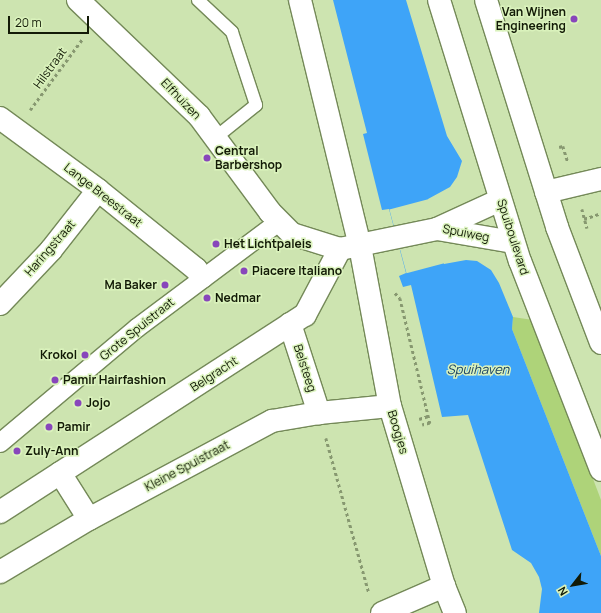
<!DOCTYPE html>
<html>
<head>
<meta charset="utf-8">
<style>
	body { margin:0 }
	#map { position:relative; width:601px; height:613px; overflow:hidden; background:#cde4b0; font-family:Manrope,sans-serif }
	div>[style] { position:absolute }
	.green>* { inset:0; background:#aed379 }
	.water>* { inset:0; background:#3ea4f8 }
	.pier>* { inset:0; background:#cde4b0; transform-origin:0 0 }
	.path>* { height:2.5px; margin-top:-1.25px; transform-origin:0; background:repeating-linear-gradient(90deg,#879870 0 3px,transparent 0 6px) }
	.roads { filter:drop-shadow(1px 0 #748958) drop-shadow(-1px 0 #748958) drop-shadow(0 1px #748958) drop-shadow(0 -1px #748958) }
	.service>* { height:12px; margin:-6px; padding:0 6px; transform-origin:6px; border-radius:6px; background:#fff }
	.pedestrian>* { height:18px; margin:-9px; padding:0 9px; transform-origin:9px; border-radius:9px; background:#fff }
	.minor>* { height:22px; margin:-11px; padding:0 11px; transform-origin:11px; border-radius:11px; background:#fff }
	.tertiary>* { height:22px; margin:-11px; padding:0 11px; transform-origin:11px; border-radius:11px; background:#fff }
	.dots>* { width:11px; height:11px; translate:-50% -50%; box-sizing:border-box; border:2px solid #daf2bc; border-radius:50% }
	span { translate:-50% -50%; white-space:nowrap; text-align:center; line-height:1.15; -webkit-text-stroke:3px #daf2bc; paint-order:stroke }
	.poi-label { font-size:12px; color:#121a06; font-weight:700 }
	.right { translate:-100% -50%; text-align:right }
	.left { translate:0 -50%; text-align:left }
	.street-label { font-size:12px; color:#121a06 }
	.water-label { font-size:13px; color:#1b4264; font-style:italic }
	.north { position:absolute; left:553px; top:565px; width:40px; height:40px; -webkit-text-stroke:3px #daf2bc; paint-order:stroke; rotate:239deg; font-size:11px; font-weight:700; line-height:16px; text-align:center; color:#121a06 }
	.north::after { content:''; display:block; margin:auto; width:14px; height:18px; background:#121a06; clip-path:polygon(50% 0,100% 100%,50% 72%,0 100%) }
	.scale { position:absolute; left:8px; top:16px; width:81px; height:18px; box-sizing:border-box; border:2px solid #121a06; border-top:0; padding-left:5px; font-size:12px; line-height:14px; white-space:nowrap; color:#121a06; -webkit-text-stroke:3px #daf2bc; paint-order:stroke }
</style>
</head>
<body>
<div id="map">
	<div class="green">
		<div style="clip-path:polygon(513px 317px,533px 320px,601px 500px,601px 556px,512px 329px)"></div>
	</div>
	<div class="water">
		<div style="clip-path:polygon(333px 0,406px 0,447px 136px,462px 161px,457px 177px,450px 187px,428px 199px,444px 264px,466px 260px,477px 261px,491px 270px,499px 283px,513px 317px,512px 329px,601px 556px,601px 613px,539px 613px,542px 589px,539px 577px,531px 563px,512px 550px,468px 415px,442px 417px,411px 285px,403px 287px,399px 276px,406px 273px,389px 209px,382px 210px,363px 134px,367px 133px)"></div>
	</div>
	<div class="pier">
		<div style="left:429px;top:199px;width:66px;height:41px;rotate:75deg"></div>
	</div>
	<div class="path">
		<div style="left:30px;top:110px;width:89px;rotate:-53.6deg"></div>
		<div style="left:559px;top:147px;width:4px;rotate:-14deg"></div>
		<div style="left:563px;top:146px;width:17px;rotate:73deg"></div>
		<div style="left:582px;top:209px;width:20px;rotate:75deg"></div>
		<div style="left:584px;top:219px;width:18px;rotate:-19deg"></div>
		<div style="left:395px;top:293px;width:7px;rotate:45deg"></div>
		<div style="left:400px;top:298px;width:129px;rotate:76.5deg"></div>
		<div style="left:430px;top:423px;width:8px;rotate:166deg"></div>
		<div style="left:419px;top:419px;width:9px;rotate:-18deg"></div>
		<div style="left:326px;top:438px;width:161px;rotate:74.5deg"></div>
	</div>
	<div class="roads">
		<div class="service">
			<div style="left:198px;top:0;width:47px;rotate:43.3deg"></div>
			<div style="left:232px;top:32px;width:77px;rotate:71.8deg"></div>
			<div style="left:256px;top:105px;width:53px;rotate:141.2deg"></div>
		</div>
		<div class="pedestrian">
			<div style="left:0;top:443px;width:179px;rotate:-40deg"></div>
			<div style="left:137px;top:328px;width:179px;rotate:-36.8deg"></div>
		</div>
		<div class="minor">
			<div style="left:78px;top:0;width:168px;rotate:43.8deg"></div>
			<div style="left:199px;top:116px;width:119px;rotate:53.5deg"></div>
			<div style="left:270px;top:212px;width:31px;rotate:45deg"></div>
			<div style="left:292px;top:234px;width:50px;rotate:17.4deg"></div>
			<div style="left:340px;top:249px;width:99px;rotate:-11.7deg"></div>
			<div style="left:300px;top:0;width:253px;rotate:76.3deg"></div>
			<div style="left:360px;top:246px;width:163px;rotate:79.4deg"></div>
			<div style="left:390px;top:406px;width:188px;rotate:73.3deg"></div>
			<div style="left:444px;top:586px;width:29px;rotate:68deg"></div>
			<div style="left:0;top:118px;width:122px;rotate:36.3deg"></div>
			<div style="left:98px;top:190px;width:126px;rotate:38.9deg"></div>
			<div style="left:196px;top:269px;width:10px;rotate:53deg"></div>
			<div style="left:500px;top:200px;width:69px;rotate:155.3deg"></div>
			<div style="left:437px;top:229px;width:77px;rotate:9.7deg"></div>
			<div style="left:0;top:304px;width:74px;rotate:-46.6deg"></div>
			<div style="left:51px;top:250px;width:76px;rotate:-51.9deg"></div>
			<div style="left:290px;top:324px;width:94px;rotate:72deg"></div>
			<div style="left:60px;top:473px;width:54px;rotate:57.8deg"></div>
			<div style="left:0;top:512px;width:363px;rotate:-32.9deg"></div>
			<div style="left:305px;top:315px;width:75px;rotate:-62.1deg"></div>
			<div style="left:0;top:572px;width:104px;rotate:-30.8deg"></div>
			<div style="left:89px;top:519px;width:208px;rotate:-28.2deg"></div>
			<div style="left:272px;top:421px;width:48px;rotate:-9.7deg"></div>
			<div style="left:319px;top:413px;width:71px;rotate:-5.6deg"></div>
			<div style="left:382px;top:613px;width:68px;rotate:-23.5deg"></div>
		</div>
		<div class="tertiary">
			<div style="left:439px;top:0;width:273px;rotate:72.8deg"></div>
			<div style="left:520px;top:261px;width:224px;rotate:68.8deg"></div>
			<div style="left:486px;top:0;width:238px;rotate:72.6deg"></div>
			<div style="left:557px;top:227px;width:124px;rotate:69.2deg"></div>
			<div style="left:546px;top:192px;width:57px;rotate:-13.3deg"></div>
		</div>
	</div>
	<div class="dots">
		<div style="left:574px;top:19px;background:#8846bb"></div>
		<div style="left:207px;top:158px;background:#8846bb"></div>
		<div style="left:216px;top:244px;background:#8846bb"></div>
		<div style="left:244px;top:271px;background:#8846bb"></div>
		<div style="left:165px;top:285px;background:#8846bb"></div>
		<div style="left:207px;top:298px;background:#8846bb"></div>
		<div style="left:85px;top:355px;background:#8846bb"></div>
		<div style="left:55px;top:380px;background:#8846bb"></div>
		<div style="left:78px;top:403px;background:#8846bb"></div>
		<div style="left:49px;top:427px;background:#8846bb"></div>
		<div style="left:17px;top:451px;background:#8846bb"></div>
	</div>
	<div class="poi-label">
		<span class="right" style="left:566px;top:19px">Van Wijnen<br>Engineering</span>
		<span class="left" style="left:215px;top:158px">Central<br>Barbershop</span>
		<span class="left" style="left:224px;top:244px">Het Lichtpaleis</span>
		<span class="left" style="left:252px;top:271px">Piacere Italiano</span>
		<span class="right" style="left:157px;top:285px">Ma Baker</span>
		<span class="left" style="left:215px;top:298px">Nedmar</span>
		<span class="right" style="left:77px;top:355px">Krokol</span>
		<span class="left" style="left:63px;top:380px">Pamir Hairfashion</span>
		<span class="left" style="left:86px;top:403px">Jojo</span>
		<span class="left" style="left:57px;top:427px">Pamir</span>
		<span class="left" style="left:25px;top:451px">Zuly-Ann</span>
	</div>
	<div class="street-label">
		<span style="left:50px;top:68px;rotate:-54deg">Hilstraat</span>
		<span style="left:181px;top:99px;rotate:46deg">Elfhuizen</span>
		<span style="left:103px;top:195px;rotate:38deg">Lange Breestraat</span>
		<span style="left:466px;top:233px;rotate:11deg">Spuiweg</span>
		<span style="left:513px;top:237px;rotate:72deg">Spuiboulevard</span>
		<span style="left:50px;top:248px;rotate:-49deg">Haringstraat</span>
		<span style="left:137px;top:329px;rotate:-39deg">Grote Spuistraat</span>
		<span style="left:305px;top:368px;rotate:72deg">Belsteeg</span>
		<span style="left:214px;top:374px;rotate:-33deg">Belgracht</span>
		<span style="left:398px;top:432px;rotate:73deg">Boogjes</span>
		<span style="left:187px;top:466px;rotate:-28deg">Kleine Spuistraat</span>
	</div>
	<div class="water-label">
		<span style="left:478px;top:369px">Spuihaven</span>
	</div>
	<div class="north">N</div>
	<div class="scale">20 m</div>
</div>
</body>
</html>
